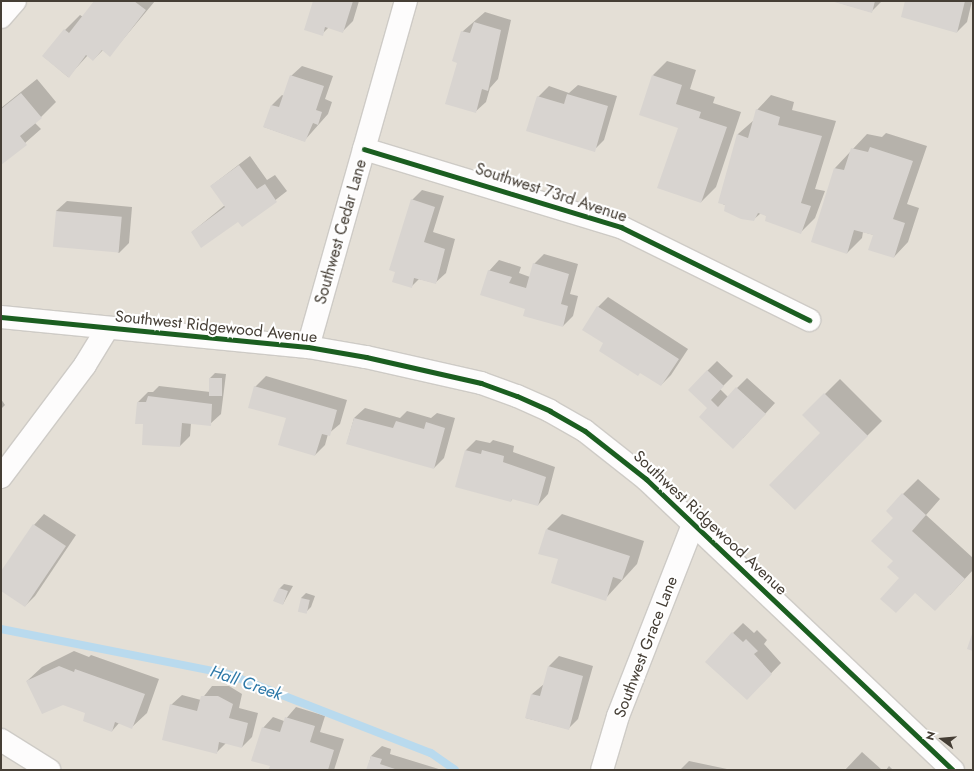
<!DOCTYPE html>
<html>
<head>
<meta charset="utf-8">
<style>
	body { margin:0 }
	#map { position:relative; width:974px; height:771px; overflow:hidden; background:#f0ede9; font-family:Jost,sans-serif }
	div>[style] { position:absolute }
	.residential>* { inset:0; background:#e4dfd6; transform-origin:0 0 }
	.shadow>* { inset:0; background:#0003 }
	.stream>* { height:8px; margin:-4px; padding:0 4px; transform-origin:4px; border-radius:4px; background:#b9daee }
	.building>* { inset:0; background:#d8d4d0; transform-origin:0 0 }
	.roads { filter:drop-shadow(1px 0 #cecbc6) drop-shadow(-1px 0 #cecbc6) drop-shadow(0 1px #cecbc6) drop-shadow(0 -1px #cecbc6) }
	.minor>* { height:22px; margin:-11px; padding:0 11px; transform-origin:11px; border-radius:11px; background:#fdfcfc }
	.cycleway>* { height:5px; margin:-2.5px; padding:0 2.5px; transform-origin:2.5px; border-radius:2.5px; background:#1b5e20 }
	span { translate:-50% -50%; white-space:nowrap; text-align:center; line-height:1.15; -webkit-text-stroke:4px #fff; paint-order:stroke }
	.street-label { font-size:16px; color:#453e35 }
	.water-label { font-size:17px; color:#2e79a8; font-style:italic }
	.frame { position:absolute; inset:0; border:2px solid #453e35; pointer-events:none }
	.north { position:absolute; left:922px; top:719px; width:40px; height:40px; -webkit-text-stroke:3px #fff; paint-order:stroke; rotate:286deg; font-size:11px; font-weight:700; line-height:16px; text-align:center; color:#453e35 }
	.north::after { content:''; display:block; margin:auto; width:14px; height:18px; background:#453e35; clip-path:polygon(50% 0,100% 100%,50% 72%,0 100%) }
</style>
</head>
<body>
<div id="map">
	<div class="residential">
		<div style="left:1px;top:1px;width:972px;height:769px"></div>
	</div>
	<div class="shadow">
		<div style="clip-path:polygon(95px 1px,155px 1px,110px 55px,103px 50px,93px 60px,88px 55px,68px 77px,43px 56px,65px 30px,80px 15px,83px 17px)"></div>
		<div style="clip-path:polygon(314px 1px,359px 1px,353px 21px,342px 32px,329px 27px,322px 34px)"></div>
		<div style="clip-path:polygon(833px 1px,882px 1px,871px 12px)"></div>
		<div style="clip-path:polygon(906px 1px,972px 1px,967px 22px,957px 32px)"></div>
		<div style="clip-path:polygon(485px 12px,511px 20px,498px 79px,490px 88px,486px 102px,475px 112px,458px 62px,462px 32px)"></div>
		<div style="clip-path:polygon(667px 61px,696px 70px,690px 89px,715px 97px,713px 103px,741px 112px,716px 187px,701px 202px,679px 127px,653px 75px)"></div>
		<div style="clip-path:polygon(302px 66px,333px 76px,325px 99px,332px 102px,328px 114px,304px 141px,264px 127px,272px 105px,282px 95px,284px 96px,291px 76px)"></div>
		<div style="clip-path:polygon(37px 79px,56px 102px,35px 123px,41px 129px,1px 164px,1px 108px)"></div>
		<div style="clip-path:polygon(578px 85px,617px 96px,604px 140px,594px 150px,538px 97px,549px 86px,569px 93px)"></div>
		<div style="clip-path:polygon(771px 95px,794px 102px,792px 110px,836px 121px,815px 189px,825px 191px,815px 218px,800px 233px,761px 213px,753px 220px,719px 202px,738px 134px,754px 120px,757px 110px)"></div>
		<div style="clip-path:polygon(886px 133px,927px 146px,907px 204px,919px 208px,908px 242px,894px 257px,874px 235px,863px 232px,862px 238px,847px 253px,835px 168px,867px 134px,882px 137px)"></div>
		<div style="clip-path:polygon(250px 156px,267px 180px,275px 175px,287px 191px,242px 226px,239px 220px,192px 232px,225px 205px,211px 186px)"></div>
		<div style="clip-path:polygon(422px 190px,444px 196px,433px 232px,455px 239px,446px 273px,435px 283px,419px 279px,411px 287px,396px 272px,412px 200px)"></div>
		<div style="clip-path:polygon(67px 201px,132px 207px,129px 243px,119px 253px,56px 211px)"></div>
		<div style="clip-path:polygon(544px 254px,578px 264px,570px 294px,578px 296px,573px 316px,563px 326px,527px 308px,489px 271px,499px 260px,521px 267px,519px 273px,530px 277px,534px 264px)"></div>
		<div style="clip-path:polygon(608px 297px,688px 349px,671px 375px,661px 385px,605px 343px,598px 307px)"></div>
		<div style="clip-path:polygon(717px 361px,733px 376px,720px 389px,728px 397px,747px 378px,775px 403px,743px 438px,709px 408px,707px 371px)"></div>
		<div style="clip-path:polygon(215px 373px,226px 374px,221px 414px,210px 424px,191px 423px,190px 436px,180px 446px,144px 423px,138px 402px,148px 392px,153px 392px,159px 386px,210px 392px,210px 378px)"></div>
		<div style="clip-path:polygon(266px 376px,347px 400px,340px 424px,328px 434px,325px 445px,315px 455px,287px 418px,255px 387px)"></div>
		<div style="clip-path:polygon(840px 379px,882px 421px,795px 508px,822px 433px,804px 415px)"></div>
		<div style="clip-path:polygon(1px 399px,5px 405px,1px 409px)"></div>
		<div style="clip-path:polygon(365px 408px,400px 418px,407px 411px,431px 418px,437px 413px,455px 418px,444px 458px,434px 468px,347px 443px,354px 418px)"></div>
		<div style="clip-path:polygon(476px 440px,490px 443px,493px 440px,514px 446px,513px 452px,555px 467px,548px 494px,538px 505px,513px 498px,511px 501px,457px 486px,466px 450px)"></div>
		<div style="clip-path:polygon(918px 479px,940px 499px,926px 515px,973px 558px,973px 570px,950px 595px,900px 578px,895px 561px,894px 518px,903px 494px)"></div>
		<div style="clip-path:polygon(44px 514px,76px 535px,35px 596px,25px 606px,1px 590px,1px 573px,34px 525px)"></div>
		<div style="clip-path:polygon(562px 514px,644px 541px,637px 564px,605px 599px,547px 529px)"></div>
		<div style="clip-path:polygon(284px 584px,293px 586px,283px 604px,279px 589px)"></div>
		<div style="clip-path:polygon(306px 593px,315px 596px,311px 607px,306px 612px,301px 598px)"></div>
		<div style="clip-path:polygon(743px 623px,754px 633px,757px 630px,767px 640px,764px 644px,781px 663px,757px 688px,733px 633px)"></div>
		<div style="clip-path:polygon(74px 651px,89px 657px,91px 655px,159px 679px,147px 713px,132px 727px,119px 723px,112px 731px,87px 712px,27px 681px,42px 667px)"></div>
		<div style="clip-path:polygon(559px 656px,593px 666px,578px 719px,568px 729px,526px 718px,532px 694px,544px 684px,549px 666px)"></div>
		<div style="clip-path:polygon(212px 686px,229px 686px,242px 694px,239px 708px,258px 713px,252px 737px,242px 747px,226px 743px,216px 753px,171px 705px,182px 695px,201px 700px)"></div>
		<div style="clip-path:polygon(296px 707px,325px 716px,320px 732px,344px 739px,334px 770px,269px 770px,271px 765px,263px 728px,273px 717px,284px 721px)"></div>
		<div style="clip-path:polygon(382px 746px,391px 749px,390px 754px,442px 770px,367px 770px,371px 756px)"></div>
		<div style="clip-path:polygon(862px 752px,882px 770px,845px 770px)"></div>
		<div style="clip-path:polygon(689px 761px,727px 769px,680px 770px)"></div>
		<div style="clip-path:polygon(889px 766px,893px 770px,886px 770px)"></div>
	</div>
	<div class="stream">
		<div style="left:1px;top:629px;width:231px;rotate:11.2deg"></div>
		<div style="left:228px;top:674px;width:218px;rotate:21.3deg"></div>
		<div style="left:431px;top:753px;width:29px;rotate:35deg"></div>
	</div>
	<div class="building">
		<div style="clip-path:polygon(94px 1px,134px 1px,146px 10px,110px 57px,102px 50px,93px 61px,86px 55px,69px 78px,42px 56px,64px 29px,69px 33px)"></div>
		<div style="clip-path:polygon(313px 1px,353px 1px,343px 33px,325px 27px,323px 36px,304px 30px)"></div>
		<div style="clip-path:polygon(831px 1px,875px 1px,872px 13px)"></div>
		<div style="clip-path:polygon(905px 1px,965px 1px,957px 33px,901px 17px)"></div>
		<div style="clip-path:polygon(474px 22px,501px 30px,488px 91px,482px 89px,476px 113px,445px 104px,457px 63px,452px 61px,461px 31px,470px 33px)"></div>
		<div style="clip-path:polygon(290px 75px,324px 86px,316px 110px,322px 112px,318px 125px,313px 123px,305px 142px,263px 127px,271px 105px,279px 107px)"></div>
		<div style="clip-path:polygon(652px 75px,682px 85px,676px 104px,701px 112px,699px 118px,727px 127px,701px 203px,657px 188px,678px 128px,639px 115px)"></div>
		<div style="clip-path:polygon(21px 93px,42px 118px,20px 136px,27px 145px,1px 165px,1px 109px)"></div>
		<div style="clip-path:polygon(567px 94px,608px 106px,595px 152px,526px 131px,537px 96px,564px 104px)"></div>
		<div style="clip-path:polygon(756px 109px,780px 117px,778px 125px,822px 136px,801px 203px,811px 206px,801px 234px,765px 221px,766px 216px,758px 213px,754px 221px,741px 219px,724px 211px,725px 205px,718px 203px,737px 134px,748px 138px)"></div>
		<div style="clip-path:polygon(870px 147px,913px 161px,893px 219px,905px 223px,894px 258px,868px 250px,873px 235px,854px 230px,847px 254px,811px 242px,834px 168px,844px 170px,851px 148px,868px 152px)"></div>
		<div style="clip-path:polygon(239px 165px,257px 189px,265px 184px,277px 202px,242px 227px,238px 222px,201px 248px,191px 232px,225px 207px,210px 186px)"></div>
		<div style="clip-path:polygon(411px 199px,435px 207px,424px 242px,445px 249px,436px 284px,414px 278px,412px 288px,392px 282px,395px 272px,389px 270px)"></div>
		<div style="left:56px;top:211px;width:66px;height:36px;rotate:5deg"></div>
		<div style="clip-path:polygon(533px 263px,569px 274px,561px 304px,568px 306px,563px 327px,523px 316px,525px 309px,480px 295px,488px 270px,512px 277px,509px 283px,526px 288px)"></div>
		<div style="clip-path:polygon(597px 306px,679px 359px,661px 386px,640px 373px,638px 376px,599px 351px,603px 343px,582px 330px)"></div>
		<div style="clip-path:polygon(707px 370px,724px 386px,711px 400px,718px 407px,736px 387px,766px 414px,733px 449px,699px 417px,707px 408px,688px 390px)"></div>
		<div style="left:209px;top:378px;width:13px;height:18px"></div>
		<div style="clip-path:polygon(254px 386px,337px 410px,330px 436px,322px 434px,315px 456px,278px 445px,286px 418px,248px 408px)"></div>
		<div style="clip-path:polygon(824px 393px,868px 436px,795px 510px,769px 485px,820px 433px,802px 415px)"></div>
		<div style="clip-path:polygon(148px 396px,212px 404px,211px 426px,182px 423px,180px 447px,142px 445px,143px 424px,135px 424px,137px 402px,146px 402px)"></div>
		<div style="clip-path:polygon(354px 418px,393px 428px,396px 421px,424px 429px,426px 422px,445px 428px,434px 469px,346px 444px)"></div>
		<div style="clip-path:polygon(465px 450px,481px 454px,482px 450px,504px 456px,503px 462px,546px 477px,538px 506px,512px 499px,511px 502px,455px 487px)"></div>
		<div style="clip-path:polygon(902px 493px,926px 515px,912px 531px,965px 579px,935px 611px,915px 593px,896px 613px,880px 599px,899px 578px,887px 567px,893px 561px,871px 541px,893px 518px,886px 511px)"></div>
		<div style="clip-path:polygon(33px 524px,66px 546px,25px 607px,1px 591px,1px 571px)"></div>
		<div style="clip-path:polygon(546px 529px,630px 556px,622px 580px,613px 577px,606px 601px,551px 583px,558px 559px,538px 554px)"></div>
		<div style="clip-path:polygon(279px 588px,288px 591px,283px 605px,273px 601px)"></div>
		<div style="left:301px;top:598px;width:9px;height:14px;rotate:13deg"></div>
		<div style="clip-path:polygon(973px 631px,973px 651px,967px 649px)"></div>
		<div style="clip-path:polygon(732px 632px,743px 642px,746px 639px,758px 651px,754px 654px,772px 674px,747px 700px,705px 662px)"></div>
		<div style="clip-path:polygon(59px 666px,74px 672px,75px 669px,145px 694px,132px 729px,115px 722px,112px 732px,83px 721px,85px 713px,63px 705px,42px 714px,26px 681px)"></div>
		<div style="clip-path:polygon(548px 666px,583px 676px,569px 730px,525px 718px,531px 694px,540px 696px)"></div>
		<div style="clip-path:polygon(201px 696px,218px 696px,233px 704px,229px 718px,248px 723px,242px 748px,219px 742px,217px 754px,162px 740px,170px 704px,197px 711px)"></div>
		<div style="clip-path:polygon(285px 717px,315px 726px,310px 742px,334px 750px,328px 770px,268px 770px,270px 766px,251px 761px,262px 727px,280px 732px)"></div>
		<div style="clip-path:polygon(371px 756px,382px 759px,380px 764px,398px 770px,366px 770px)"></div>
	</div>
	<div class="roads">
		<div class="minor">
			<div style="left:1px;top:17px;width:21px;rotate:-49deg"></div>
			<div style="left:364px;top:149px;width:269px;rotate:16.9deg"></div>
			<div style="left:621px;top:227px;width:210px;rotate:26.3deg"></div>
			<div style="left:1px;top:317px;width:308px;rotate:5.6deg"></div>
			<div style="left:308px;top:347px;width:59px;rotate:9.8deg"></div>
			<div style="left:366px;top:357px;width:118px;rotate:12.7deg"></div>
			<div style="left:481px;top:383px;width:38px;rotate:20deg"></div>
			<div style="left:517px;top:396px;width:36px;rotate:24deg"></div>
			<div style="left:550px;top:411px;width:40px;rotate:29.7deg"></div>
			<div style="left:585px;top:431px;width:78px;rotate:38.2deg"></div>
			<div style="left:646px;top:479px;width:423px;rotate:43.5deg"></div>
			<div style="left:308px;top:347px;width:360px;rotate:-74.2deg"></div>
			<div style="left:1px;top:477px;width:140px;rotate:-53.1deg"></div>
			<div style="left:85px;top:365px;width:42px;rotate:-58.6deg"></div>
			<div style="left:1px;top:740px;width:57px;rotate:32deg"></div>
			<div style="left:602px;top:770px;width:56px;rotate:-73.5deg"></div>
			<div style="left:618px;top:716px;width:205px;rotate:-68.6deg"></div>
		</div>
	</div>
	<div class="cycleway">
		<div style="left:364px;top:149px;width:269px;rotate:16.9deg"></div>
		<div style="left:621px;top:227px;width:210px;rotate:26.3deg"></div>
		<div style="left:1px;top:317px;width:308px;rotate:5.6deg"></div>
		<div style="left:308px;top:347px;width:59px;rotate:9.8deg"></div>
		<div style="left:366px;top:357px;width:118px;rotate:12.7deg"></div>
		<div style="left:481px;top:383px;width:38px;rotate:20deg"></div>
		<div style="left:517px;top:396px;width:36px;rotate:24deg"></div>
		<div style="left:550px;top:411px;width:40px;rotate:29.7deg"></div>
		<div style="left:585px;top:431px;width:78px;rotate:38.2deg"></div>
		<div style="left:646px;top:479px;width:423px;rotate:43.5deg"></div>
	</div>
	<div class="street-label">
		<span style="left:551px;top:193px;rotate:18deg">Southwest 73rd Avenue</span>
		<span style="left:341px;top:232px;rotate:-74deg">Southwest Cedar Lane</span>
		<span style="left:216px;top:327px;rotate:6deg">Southwest Ridgewood Avenue</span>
		<span style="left:710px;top:523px;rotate:43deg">Southwest Ridgewood Avenue</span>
		<span style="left:646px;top:647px;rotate:-69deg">Southwest Grace Lane</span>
	</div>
	<div class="water-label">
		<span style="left:246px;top:683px;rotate:19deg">Hall Creek</span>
	</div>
	<div class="frame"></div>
	<div class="north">N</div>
</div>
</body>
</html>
